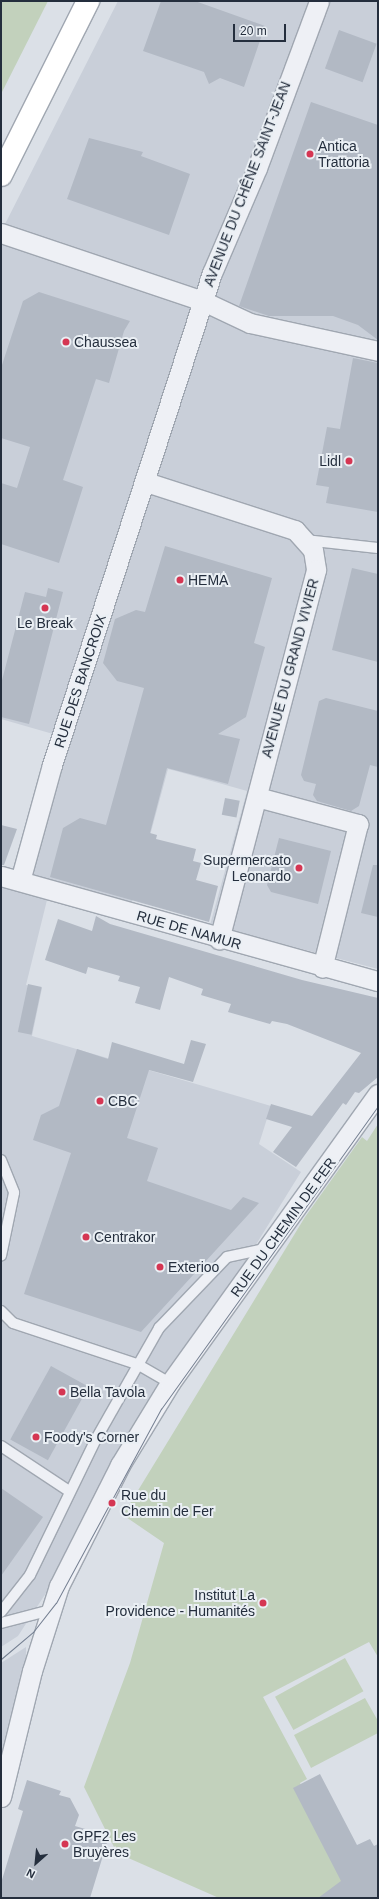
<!DOCTYPE html>
<html>
<head>
<meta charset="utf-8">
<style>
	body { margin:0 }
	#map { position:relative; width:379px; height:1899px; overflow:hidden; background:#dbe0e7; font-family:Helvetica,sans-serif }
	div>[style] { position:absolute }
	.built>* { inset:0; background:#c9cfd9 }
	.green>* { inset:0; background:#c2d1bc; transform-origin:0 0 }
	.building>* { inset:0; background:#b2b9c4; transform-origin:0 0 }
	.roads { filter:drop-shadow(1px 0 #a0a7b1) drop-shadow(-1px 0 #a0a7b1) drop-shadow(0 1px #a0a7b1) drop-shadow(0 -1px #a0a7b1) }
	.lane>* { height:10px; margin:-5px; padding:0 5px; transform-origin:5px; border-radius:5px; background:#eef0f5 }
	.street>* { height:19px; margin:-9.5px; padding:0 9.5px; transform-origin:9.5px; border-radius:9.5px; background:#eef0f5 }
	.primary>* { height:22px; margin:-11px; padding:0 11px; transform-origin:11px; border-radius:11px; background:#fff }
	.tram>* { height:1px; margin:-0.5px; padding:0 0.5px; transform-origin:0.5px; border-radius:0.5px; background:#747f91 }
	.dots>* { width:11px; height:11px; translate:-50% -50%; box-sizing:border-box; border:2px solid #eaeff4; border-radius:50% }
	span { translate:-50% -50%; white-space:nowrap; text-align:center; line-height:1.15; -webkit-text-stroke:4px #eaeff4; paint-order:stroke }
	.poi-label { font-size:14px; color:#242e3d }
	.left { translate:0 -50%; text-align:left }
	.right { translate:-100% -50%; text-align:right }
	.street-label { font-size:14px; color:#242e3d }
	.frame { position:absolute; inset:0; border:2px solid #242e3d; pointer-events:none }
	.north { position:absolute; left:16px; top:1843px; width:40px; height:40px; -webkit-text-stroke:3px #eaeff4; paint-order:stroke; rotate:207deg; font-size:11px; font-weight:700; line-height:16px; text-align:center; color:#242e3d }
	.north::after { content:''; display:block; margin:auto; width:14px; height:18px; background:#242e3d; clip-path:polygon(50% 0,100% 100%,50% 72%,0 100%) }
	.scale { position:absolute; left:233px; top:24px; width:53px; height:18px; box-sizing:border-box; border:2px solid #242e3d; border-top:0; padding-left:5px; font-size:12px; line-height:14px; white-space:nowrap; color:#242e3d; -webkit-text-stroke:3px #eaeff4; paint-order:stroke }
</style>
</head>
<body>
<div id="map">
	<div class="built">
		<div style="clip-path:polygon(118px 1px,378px 1px,378px 969px,210px 925px,247px 791px,176px 771px,168px 769px,132px 902px,32px 875px,67px 738px,1px 719px,1px 232px)"></div>
		<div style="clip-path:polygon(1px 886px,47px 900px,26px 985px,42px 988px,32px 1036px,271px 1106px,259px 1144px,301px 1172px,234px 1280px,123px 1447px,46px 1593px,18px 1636px,1px 1647px)"></div>
		<div style="clip-path:polygon(26px 1647px,26px 1667px,1px 1756px,1px 1663px)"></div>
	</div>
	<div class="green">
		<div style="clip-path:polygon(1px 1px,48px 1px,1px 94px)"></div>
		<div style="clip-path:polygon(378px 1124px,378px 1657px,369px 1642px,263px 1697px,307px 1779px,300px 1783px,348px 1878px,365px 1898px,219px 1898px,117px 1853px,84px 1787px,130px 1663px,164px 1543px,123px 1515px,305px 1217px,362px 1137px,367px 1141px)"></div>
		<div style="left:345px;top:1658px;width:38px;height:80px;rotate:61deg"></div>
		<div style="clip-path:polygon(365px 1698px,378px 1721px,378px 1733px,311px 1768px,294px 1735px)"></div>
	</div>
	<div class="building">
		<div style="clip-path:polygon(161px 1px,195px 1px,265px 26px,244px 87px,220px 78px,209px 84px,204px 72px,143px 51px)"></div>
		<div style="left:339px;top:30px;width:40px;height:41px;rotate:20deg"></div>
		<div style="clip-path:polygon(311px 102px,378px 125px,378px 340px,358px 325px,333px 316px,269px 316px,239px 306px)"></div>
		<div style="clip-path:polygon(89px 138px,143px 152px,141px 156px,190px 174px,169px 235px,67px 199px)"></div>
		<div style="clip-path:polygon(39px 292px,130px 321px,124px 331px,109px 383px,96px 379px,63px 480px,83px 487px,59px 563px,1px 544px,1px 483px,17px 488px,30px 447px,1px 438px,1px 368px,23px 301px)"></div>
		<div style="clip-path:polygon(353px 358px,378px 363px,378px 512px,326px 503px,329px 487px,316px 485px,327px 427px,340px 429px)"></div>
		<div style="clip-path:polygon(165px 546px,272px 578px,254px 643px,265px 647px,246px 717px,218px 734px,240px 739px,228px 784px,167px 768px,150px 833px,157px 835px,156px 839px,196px 849px,193px 861px,201px 863px,196px 880px,218px 886px,209px 922px,50px 877px,63px 828px,80px 818px,106px 825px,144px 688px,117px 681px,103px 663px,115px 619px,136px 610px,145px 612px)"></div>
		<div style="clip-path:polygon(352px 568px,378px 574px,378px 662px,332px 650px)"></div>
		<div style="clip-path:polygon(48px 588px,63px 592px,29px 724px,1px 717px,1px 684px,25px 592px,46px 597px)"></div>
		<div style="clip-path:polygon(326px 698px,378px 711px,378px 767px,370px 765px,359px 806px,351px 811px,317px 801px,313px 795px,316px 784px,304px 781px,301px 775px,319px 701px)"></div>
		<div style="left:225px;top:798px;width:15px;height:17px;rotate:11deg"></div>
		<div style="clip-path:polygon(1px 825px,17px 829px,4px 865px,1px 865px)"></div>
		<div style="clip-path:polygon(279px 838px,331px 851px,318px 904px,271px 892px,267px 885px)"></div>
		<div style="clip-path:polygon(373px 865px,378px 865px,378px 917px,361px 913px)"></div>
		<div style="clip-path:polygon(96px 916px,110px 924px,302px 980px,378px 998px,378px 1077px,359px 1093px,355px 1092px,346px 1105px,343px 1103px,296px 1167px,273px 1152px,292px 1127px,266px 1119px,271px 1104px,312px 1116px,361px 1053px,287px 1024px,272px 1021px,270px 1024px,228px 1012px,231px 1004px,201px 995px,203px 989px,169px 977px,160px 1010px,135px 1003px,140px 987px,118px 981px,120px 976px,88px 967px,86px 974px,45px 960px,58px 919px,92px 931px)"></div>
		<div style="left:28px;top:984px;width:14px;height:49px;rotate:12deg"></div>
		<div style="clip-path:polygon(191px 1040px,206px 1044px,193px 1082px,149px 1070px,127px 1138px,158px 1148px,147px 1181px,231px 1210px,243px 1197px,259px 1203px,141px 1332px,24px 1294px,71px 1153px,33px 1140px,41px 1115px,59px 1106px,77px 1049px,108px 1059px,112px 1042px,184px 1064px)"></div>
		<div style="left:51px;top:1366px;width:43px;height:84px;rotate:29deg"></div>
		<div style="clip-path:polygon(1px 1488px,43px 1517px,1px 1576px)"></div>
		<div style="clip-path:polygon(320px 1774px,357px 1845px,370px 1839px,374px 1846px,378px 1844px,378px 1898px,318px 1898px,341px 1881px,293px 1788px)"></div>
		<div style="clip-path:polygon(27px 1780px,61px 1791px,59px 1795px,70px 1798px,79px 1815px,75px 1826px,109px 1836px,90px 1898px,1px 1898px,1px 1883px,23px 1811px,18px 1809px)"></div>
	</div>
	<div class="roads">
		<div class="lane">
			<div style="left:305px;top:540px;width:73px;rotate:6.3deg"></div>
			<div style="left:1px;top:1160px;width:35px;rotate:68deg"></div>
			<div style="left:14px;top:1193px;width:64px;rotate:101.7deg"></div>
			<div style="left:1px;top:1311px;width:17px;rotate:45deg"></div>
			<div style="left:13px;top:1323px;width:131px;rotate:18.3deg"></div>
			<div style="left:137px;top:1364px;width:38px;rotate:30deg"></div>
			<div style="left:1px;top:1446px;width:82px;rotate:33.5deg"></div>
			<div style="left:1px;top:1612px;width:47px;rotate:-51.9deg"></div>
			<div style="left:30px;top:1575px;width:151px;rotate:-64.1deg"></div>
			<div style="left:96px;top:1439px;width:128px;rotate:-60.4deg"></div>
			<div style="left:159px;top:1328px;width:98px;rotate:-46.2deg"></div>
			<div style="left:227px;top:1257px;width:40px;rotate:-12deg"></div>
			<div style="left:1px;top:1623px;width:52px;rotate:-14.6deg"></div>
		</div>
		<div class="street">
			<div style="left:1px;top:233px;width:213px;rotate:18.6deg"></div>
			<div style="left:203px;top:301px;width:52px;rotate:25.1deg"></div>
			<div style="left:250px;top:323px;width:131px;rotate:12.3deg"></div>
			<div style="left:146px;top:482px;width:157px;rotate:17.9deg"></div>
			<div style="left:295px;top:530px;width:27px;rotate:48deg"></div>
			<div style="left:313px;top:550px;width:20px;rotate:81deg"></div>
			<div style="left:316px;top:570px;width:382px;rotate:104.7deg"></div>
			<div style="left:257px;top:797px;width:105px;rotate:15deg"></div>
			<div style="left:358px;top:824px;width:148px;rotate:104deg"></div>
			<div style="left:1px;top:876px;width:391px;rotate:15.6deg"></div>
			<div style="left:20px;top:881px;width:120px;rotate:-74.6deg"></div>
			<div style="left:52px;top:765px;width:517px;rotate:-71.99deg"></div>
			<div style="left:212px;top:273px;width:114px;rotate:-66.8deg"></div>
			<div style="left:257px;top:168px;width:178px;rotate:-69.6deg"></div>
			<div style="left:1px;top:1797px;width:130px;rotate:-76.2deg"></div>
			<div style="left:32px;top:1671px;width:89px;rotate:-72.4deg"></div>
			<div style="left:59px;top:1586px;width:136px;rotate:-63.2deg"></div>
			<div style="left:120px;top:1465px;width:96px;rotate:-58.6deg"></div>
			<div style="left:170px;top:1383px;width:356px;rotate:-54.3deg"></div>
		</div>
		<div class="primary">
			<div style="left:1px;top:175px;width:195px;rotate:-63.4deg"></div>
		</div>
	</div>
	<div class="tram">
		<div style="left:1px;top:1659px;width:42px;rotate:-40.2deg"></div>
		<div style="left:33px;top:1632px;width:37px;rotate:-52deg"></div>
		<div style="left:56px;top:1603px;width:221px;rotate:-61.6deg"></div>
		<div style="left:161px;top:1409px;width:373px;rotate:-54.4deg"></div>
	</div>
	<div class="dots">
		<div style="left:310px;top:154px;background:#d53653"></div>
		<div style="left:66px;top:342px;background:#d53653"></div>
		<div style="left:349px;top:461px;background:#d53653"></div>
		<div style="left:180px;top:580px;background:#d53653"></div>
		<div style="left:45px;top:608px;background:#d53653"></div>
		<div style="left:299px;top:868px;background:#d53653"></div>
		<div style="left:100px;top:1101px;background:#d53653"></div>
		<div style="left:86px;top:1237px;background:#d53653"></div>
		<div style="left:160px;top:1267px;background:#d53653"></div>
		<div style="left:62px;top:1392px;background:#d53653"></div>
		<div style="left:36px;top:1437px;background:#d53653"></div>
		<div style="left:112px;top:1503px;background:#d53653"></div>
		<div style="left:263px;top:1603px;background:#d53653"></div>
		<div style="left:65px;top:1844px;background:#d53653"></div>
	</div>
	<div class="poi-label">
		<span class="left" style="left:318px;top:154px">Antica<br>Trattoria</span>
		<span class="left" style="left:74px;top:342px">Chaussea</span>
		<span class="right" style="left:341px;top:461px">Lidl</span>
		<span class="left" style="left:188px;top:580px">HEMA</span>
		<span style="left:45px;top:623px">Le Break</span>
		<span class="right" style="left:291px;top:868px">Supermercato<br>Leonardo</span>
		<span class="left" style="left:108px;top:1101px">CBC</span>
		<span class="left" style="left:94px;top:1237px">Centrakor</span>
		<span class="left" style="left:168px;top:1267px">Exterioo</span>
		<span class="left" style="left:70px;top:1392px">Bella Tavola</span>
		<span class="left" style="left:44px;top:1437px">Foody's Corner</span>
		<span class="left" style="left:121px;top:1503px">Rue du<br>Chemin de Fer</span>
		<span class="right" style="left:255px;top:1603px">Institut La<br>Providence - Humanités</span>
		<span class="left" style="left:73px;top:1844px">GPF2 Les<br>Bruyères</span>
	</div>
	<div class="street-label">
		<span style="left:247px;top:184px;rotate:-69deg">AVENUE DU CHÊNE SAINT-JEAN</span>
		<span style="left:290px;top:668px;rotate:-75deg">AVENUE DU GRAND VIVIER</span>
		<span style="left:80px;top:681px;rotate:-72deg">RUE DES BANCROIX</span>
		<span style="left:189px;top:930px;rotate:16deg">RUE DE NAMUR</span>
		<span style="left:283px;top:1227px;rotate:-54deg">RUE DU CHEMIN DE FER</span>
	</div>
	<div class="frame"></div>
	<div class="north">N</div>
	<div class="scale">20 m</div>
</div>
</body>
</html>
